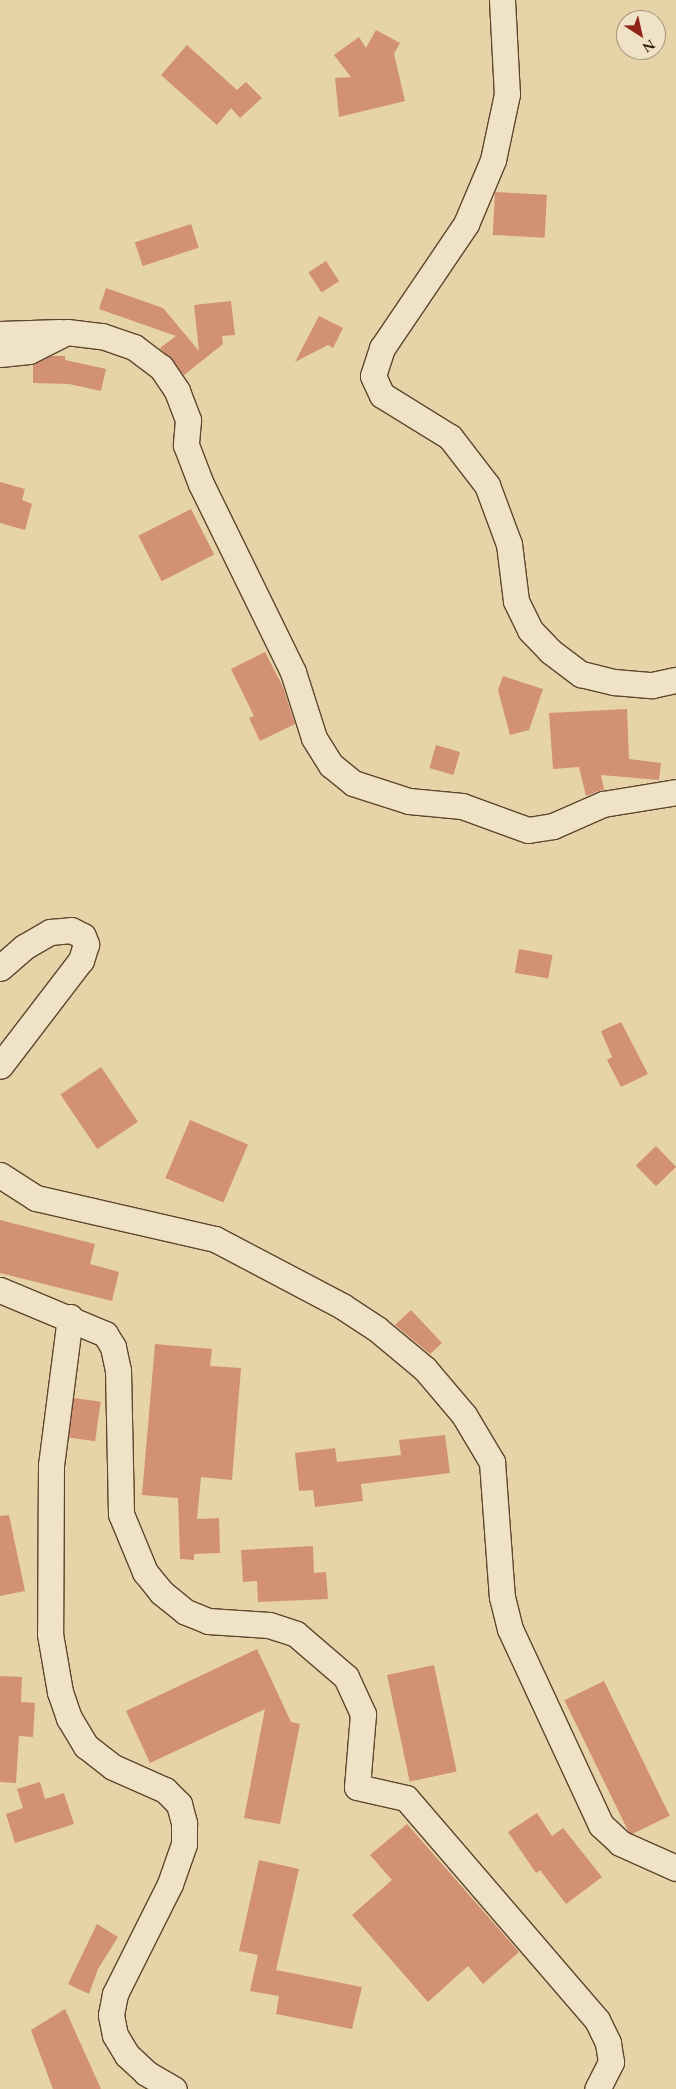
<!DOCTYPE html>
<html>
<head>
<meta charset="utf-8">
<style>
	body { margin:0 }
	#map { position:relative; width:676px; height:2089px; overflow:hidden; background:#e6d3a7; font-family:"EB Garamond",serif }
	div>[style] { position:absolute }
	.building>* { inset:0; background:#d29173; transform-origin:0 0 }
	.roads { filter:drop-shadow(1px 0 #5e462e) drop-shadow(-1px 0 #5e462e) drop-shadow(0 1px #5e462e) drop-shadow(0 -1px #5e462e) }
	.street>* { height:25px; margin:-12.5px; padding:0 12.5px; transform-origin:12.5px; border-radius:12.5px; background:#efe2c6 }
	span { translate:-50% -50%; white-space:nowrap; text-align:center; line-height:1.15; -webkit-text-stroke:4px #efe2c6; paint-order:stroke }
	.north { position:absolute; left:616px; top:10px; width:50px; height:50px; box-sizing:border-box; background:#efe2c6; border:1px solid #a39179; border-radius:50%; rotate:145deg; font-size:14px; font-weight:700; line-height:20px; text-align:center; color:#311705 }
	.north::after { content:''; display:block; margin:auto; width:18px; height:22px; background:#8f2418; clip-path:polygon(50% 0,100% 100%,50% 72%,0 100%) }
</style>
</head>
<body>
<div id="map">
	<div class="building">
		<div style="clip-path:polygon(376px 30px,400px 43px,394px 54px,405px 101px,339px 117px,335px 78px,351px 77px,334px 55px,359px 37px,366px 48px)"></div>
		<div style="clip-path:polygon(187px 45px,237px 90px,246px 82px,262px 98px,240px 118px,231px 108px,217px 125px,161px 75px)"></div>
		<div style="left:495px;top:192px;width:52px;height:43px;rotate:3deg"></div>
		<div style="left:191px;top:224px;width:25px;height:59px;rotate:72deg"></div>
		<div style="left:326px;top:261px;width:24px;height:21px;rotate:57deg"></div>
		<div style="clip-path:polygon(106px 288px,163px 308px,199px 351px,194px 305px,231px 301px,235px 335px,222px 336px,223px 344px,184px 375px,160px 348px,176px 336px,99px 309px)"></div>
		<div style="clip-path:polygon(319px 316px,343px 328px,333px 348px,328px 345px,295px 362px)"></div>
		<div style="clip-path:polygon(51px 356px,65px 356px,65px 360px,106px 369px,101px 391px,69px 384px,33px 383px,33px 365px)"></div>
		<div style="clip-path:polygon(0 482px,25px 489px,22px 500px,32px 504px,25px 530px,0 523px)"></div>
		<div style="left:191px;top:509px;width:51px;height:59px;rotate:63deg"></div>
		<div style="clip-path:polygon(265px 652px,283px 687px,295px 724px,260px 741px,249px 718px,254px 716px,231px 669px)"></div>
		<div style="clip-path:polygon(503px 676px,543px 689px,529px 730px,510px 735px,498px 690px)"></div>
		<div style="clip-path:polygon(627px 709px,629px 759px,661px 763px,659px 780px,601px 775px,604px 789px,586px 796px,579px 767px,553px 769px,549px 713px)"></div>
		<div style="left:436px;top:745px;width:25px;height:24px;rotate:16deg"></div>
		<div style="left:519px;top:949px;width:34px;height:24px;rotate:10deg"></div>
		<div style="clip-path:polygon(621px 1022px,648px 1074px,621px 1087px,607px 1060px,612px 1057px,601px 1031px)"></div>
		<div style="left:101px;top:1067px;width:66px;height:49px;rotate:56deg"></div>
		<div style="left:190px;top:1120px;width:63px;height:63px;rotate:23deg"></div>
		<div style="left:656px;top:1146px;width:29px;height:28px;rotate:46deg"></div>
		<div style="clip-path:polygon(0 1220px,95px 1244px,90px 1264px,119px 1272px,112px 1301px,0 1273px)"></div>
		<div style="clip-path:polygon(411px 1310px,442px 1343px,430px 1354px,395px 1325px)"></div>
		<div style="clip-path:polygon(155px 1344px,212px 1349px,210px 1366px,241px 1368px,232px 1480px,201px 1477px,197px 1519px,219px 1518px,220px 1553px,194px 1554px,194px 1560px,180px 1559px,178px 1498px,142px 1495px)"></div>
		<div style="left:74px;top:1398px;width:27px;height:40px;rotate:8deg"></div>
		<div style="clip-path:polygon(445px 1435px,450px 1473px,361px 1484px,363px 1501px,315px 1507px,313px 1490px,299px 1491px,295px 1453px,335px 1448px,337px 1462px,401px 1455px,399px 1440px)"></div>
		<div style="clip-path:polygon(9px 1515px,25px 1591px,0 1596px,0 1516px)"></div>
		<div style="clip-path:polygon(313px 1546px,314px 1573px,326px 1572px,328px 1599px,258px 1602px,257px 1581px,243px 1582px,241px 1550px)"></div>
		<div style="clip-path:polygon(257px 1649px,291px 1722px,300px 1724px,280px 1824px,244px 1818px,265px 1709px,150px 1763px,126px 1711px)"></div>
		<div style="left:434px;top:1665px;width:109px;height:48px;rotate:78deg"></div>
		<div style="clip-path:polygon(0 1676px,22px 1677px,21px 1702px,35px 1703px,33px 1737px,19px 1736px,16px 1783px,0 1782px)"></div>
		<div style="left:604px;top:1681px;width:150px;height:44px;rotate:64deg"></div>
		<div style="clip-path:polygon(40px 1782px,45px 1799px,64px 1793px,74px 1824px,15px 1843px,6px 1814px,23px 1808px,17px 1789px)"></div>
		<div style="clip-path:polygon(537px 1813px,552px 1836px,563px 1828px,602px 1877px,566px 1904px,540px 1870px,536px 1873px,508px 1832px)"></div>
		<div style="clip-path:polygon(407px 1824px,519px 1952px,483px 1984px,468px 1966px,428px 2002px,352px 1915px,392px 1880px,370px 1855px)"></div>
		<div style="clip-path:polygon(259px 1860px,299px 1869px,276px 1970px,362px 1987px,352px 2029px,276px 2014px,279px 1996px,250px 1991px,258px 1955px,239px 1951px)"></div>
		<div style="clip-path:polygon(97px 1924px,118px 1937px,98px 1969px,89px 1994px,68px 1984px)"></div>
		<div style="clip-path:polygon(65px 2009px,101px 2089px,53px 2089px,31px 2030px)"></div>
	</div>
	<div class="roads">
		<div class="street">
			<div style="left:502px;top:0;width:94px;rotate:87deg"></div>
			<div style="left:507px;top:94px;width:67px;rotate:102deg"></div>
			<div style="left:493px;top:160px;width:69px;rotate:112.9deg"></div>
			<div style="left:466px;top:224px;width:150px;rotate:124.1deg"></div>
			<div style="left:382px;top:348px;width:29px;rotate:108deg"></div>
			<div style="left:373px;top:376px;width:21px;rotate:65deg"></div>
			<div style="left:382px;top:395px;width:80px;rotate:31.7deg"></div>
			<div style="left:450px;top:437px;width:61px;rotate:52.4deg"></div>
			<div style="left:487px;top:485px;width:63px;rotate:69.6deg"></div>
			<div style="left:509px;top:544px;width:57px;rotate:83deg"></div>
			<div style="left:516px;top:601px;width:32px;rotate:64deg"></div>
			<div style="left:530px;top:630px;width:29px;rotate:46deg"></div>
			<div style="left:550px;top:651px;width:39px;rotate:37deg"></div>
			<div style="left:581px;top:674px;width:34px;rotate:14deg"></div>
			<div style="left:614px;top:682px;width:38px;rotate:5deg"></div>
			<div style="left:652px;top:685px;width:25px;rotate:-12deg"></div>
			<div style="left:0;top:334px;width:60px;rotate:-1.9deg"></div>
			<div style="left:0;top:354px;width:29px;rotate:-6deg"></div>
			<div style="left:29px;top:351px;width:42px;rotate:-26.6deg"></div>
			<div style="left:67px;top:332px;width:35px;rotate:7deg"></div>
			<div style="left:102px;top:336px;width:34px;rotate:19deg"></div>
			<div style="left:134px;top:347px;width:34px;rotate:37deg"></div>
			<div style="left:161px;top:367px;width:29px;rotate:56deg"></div>
			<div style="left:177px;top:391px;width:31px;rotate:69deg"></div>
			<div style="left:188px;top:420px;width:25px;rotate:95deg"></div>
			<div style="left:186px;top:445px;width:42px;rotate:69deg"></div>
			<div style="left:201px;top:484px;width:209px;rotate:63.9deg"></div>
			<div style="left:293px;top:672px;width:69px;rotate:72.3deg"></div>
			<div style="left:314px;top:738px;width:32px;rotate:58deg"></div>
			<div style="left:331px;top:765px;width:28px;rotate:39deg"></div>
			<div style="left:353px;top:783px;width:59px;rotate:17.8deg"></div>
			<div style="left:409px;top:801px;width:53px;rotate:5.4deg"></div>
			<div style="left:462px;top:806px;width:70px;rotate:20deg"></div>
			<div style="left:528px;top:830px;width:25px;rotate:-9deg"></div>
			<div style="left:553px;top:826px;width:55px;rotate:-23.7deg"></div>
			<div style="left:603px;top:804px;width:74px;rotate:-9.3deg"></div>
			<div style="left:0;top:968px;width:32px;rotate:-41deg"></div>
			<div style="left:24px;top:947px;width:30px;rotate:-30deg"></div>
			<div style="left:50px;top:932px;width:21px;rotate:-5deg"></div>
			<div style="left:71px;top:930px;width:13px;rotate:27deg"></div>
			<div style="left:83px;top:936px;width:9px;rotate:69deg"></div>
			<div style="left:86px;top:944px;width:17px;rotate:107deg"></div>
			<div style="left:81px;top:960px;width:133px;rotate:127.4deg"></div>
			<div style="left:0;top:1175px;width:43px;rotate:32.6deg"></div>
			<div style="left:36px;top:1198px;width:184px;rotate:12.9deg"></div>
			<div style="left:215px;top:1239px;width:144px;rotate:27.8deg"></div>
			<div style="left:342px;top:1306px;width:42px;rotate:33.3deg"></div>
			<div style="left:377px;top:1329px;width:62px;rotate:39.8deg"></div>
			<div style="left:425px;top:1369px;width:60px;rotate:49.7deg"></div>
			<div style="left:464px;top:1415px;width:55px;rotate:59.2deg"></div>
			<div style="left:492px;top:1462px;width:135px;rotate:85.8deg"></div>
			<div style="left:502px;top:1597px;width:33px;rotate:76deg"></div>
			<div style="left:510px;top:1629px;width:216px;rotate:65.1deg"></div>
			<div style="left:601px;top:1825px;width:26px;rotate:43deg"></div>
			<div style="left:620px;top:1843px;width:61px;rotate:24.1deg"></div>
			<div style="left:0;top:1290px;width:114px;rotate:22.7deg"></div>
			<div style="left:105px;top:1334px;width:15px;rotate:58deg"></div>
			<div style="left:113px;top:1347px;width:24px;rotate:78deg"></div>
			<div style="left:118px;top:1370px;width:144px;rotate:88.8deg"></div>
			<div style="left:121px;top:1514px;width:63px;rotate:67.5deg"></div>
			<div style="left:145px;top:1572px;width:26px;rotate:51deg"></div>
			<div style="left:161px;top:1592px;width:32px;rotate:39deg"></div>
			<div style="left:186px;top:1612px;width:24px;rotate:22deg"></div>
			<div style="left:208px;top:1621px;width:61px;rotate:3.8deg"></div>
			<div style="left:269px;top:1625px;width:28px;rotate:18deg"></div>
			<div style="left:296px;top:1634px;width:66px;rotate:40.7deg"></div>
			<div style="left:346px;top:1677px;width:41px;rotate:65.3deg"></div>
			<div style="left:363px;top:1714px;width:73px;rotate:94.7deg"></div>
			<div style="left:357px;top:1787px;width:50px;rotate:12.7deg"></div>
			<div style="left:406px;top:1798px;width:293px;rotate:49.3deg"></div>
			<div style="left:597px;top:2020px;width:25px;rotate:64deg"></div>
			<div style="left:608px;top:2043px;width:19px;rotate:81deg"></div>
			<div style="left:611px;top:2062px;width:30px;rotate:117deg"></div>
			<div style="left:70px;top:1317px;width:149px;rotate:97.3deg"></div>
			<div style="left:51px;top:1465px;width:169px;rotate:90.3deg"></div>
			<div style="left:50px;top:1634px;width:59px;rotate:80.2deg"></div>
			<div style="left:60px;top:1692px;width:28px;rotate:71deg"></div>
			<div style="left:69px;top:1718px;width:33px;rotate:59deg"></div>
			<div style="left:86px;top:1746px;width:34px;rotate:38deg"></div>
			<div style="left:113px;top:1767px;width:57px;rotate:23.9deg"></div>
			<div style="left:165px;top:1790px;width:20px;rotate:45deg"></div>
			<div style="left:179px;top:1804px;width:20px;rotate:75deg"></div>
			<div style="left:184px;top:1823px;width:21px;rotate:90deg"></div>
			<div style="left:184px;top:1844px;width:42px;rotate:109.3deg"></div>
			<div style="left:170px;top:1884px;width:123px;rotate:116.6deg"></div>
			<div style="left:115px;top:1994px;width:21px;rotate:101deg"></div>
			<div style="left:111px;top:2015px;width:20px;rotate:79deg"></div>
			<div style="left:115px;top:2035px;width:23px;rotate:59deg"></div>
			<div style="left:127px;top:2055px;width:26px;rotate:43deg"></div>
			<div style="left:146px;top:2073px;width:32px;rotate:30deg"></div>
		</div>
	</div>
	<div class="north">N</div>
</div>
</body>
</html>
